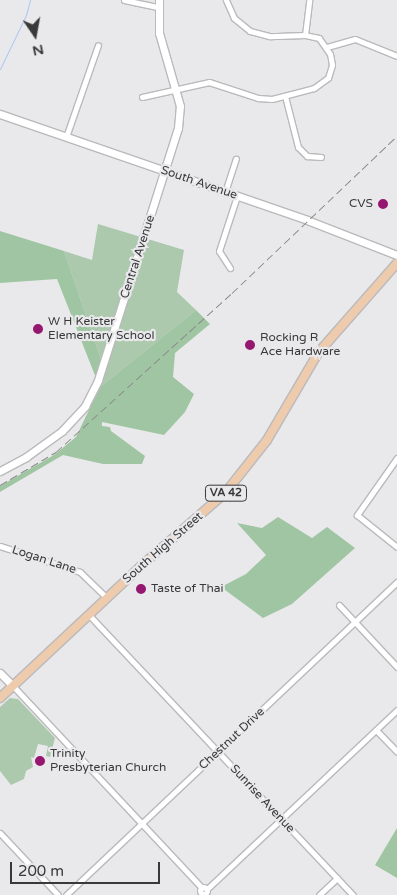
<!DOCTYPE html>
<html>
<head>
<meta charset="utf-8">
<style>
	body { margin:0 }
	#map { position:relative; width:397px; height:895px; overflow:hidden; background:#e9e9ec; font-family:"Varela Round",sans-serif }
	div>[style] { position:absolute }
	.green>* { inset:0; background:#acc8ad }
	.forest>* { inset:0; background:#a0c5a2 }
	.stream>* { height:1px; margin:-0.5px; padding:0 0.5px; transform-origin:0.5px; border-radius:0.5px; background:#aec8f1 }
	.roads { filter:drop-shadow(1px 0 #bababd) drop-shadow(-1px 0 #bababd) drop-shadow(0 1px #bababd) drop-shadow(0 -1px #bababd) }
	.street>* { height:5px; margin:-2.5px; padding:0 2.5px; transform-origin:2.5px; border-radius:2.5px; background:#fff }
	.street>.ring { margin:-2.5px; padding:0; box-sizing:content-box; background:none; border:5px solid #fff; border-radius:50% }
	.secondary>* { height:7px; margin:-3.5px; padding:0 3.5px; transform-origin:3.5px; border-radius:3.5px; background:#fff }
	.primary>* { height:8px; margin:-4px; padding:0 4px; transform-origin:4px; border-radius:4px; background:#efcbad }
	.rail>* { height:1px; margin-top:-0.5px; transform-origin:0; background:repeating-linear-gradient(90deg,#88888a 0 8px,transparent 0 12px) }
	.dots>* { width:14px; height:14px; translate:-50% -50%; box-sizing:border-box; border:2px solid #e9e9ec; border-radius:50% }
	span { translate:-50% -50%; white-space:nowrap; text-align:center; line-height:1.15; -webkit-text-stroke:4.5px #e9e9ec; paint-order:stroke }
	.shield-label span { padding:1px 4px; background:#e9e9ec; border:1px solid; border-radius:4px; -webkit-text-stroke-width:0 }
	.shield-label { font-size:11px; color:#39393a; font-weight:700 }
	.street-label { font-size:12px; color:#39393a }
	.poi-label { font-size:12px; color:#39393a }
	.right { translate:-100% -50%; text-align:right }
	.left { translate:0 -50%; text-align:left }
	.north { position:absolute; left:10px; top:10px; width:50px; height:50px; -webkit-text-stroke:4px #e9e9ec; paint-order:stroke; rotate:168deg; font-size:14px; font-weight:700; line-height:20px; text-align:center; color:#39393a }
	.north::after { content:''; display:block; margin:auto; width:18px; height:22px; background:#39393a; clip-path:polygon(50% 0,100% 100%,50% 72%,0 100%) }
	.scale { position:absolute; left:10px; top:862px; width:150px; height:22px; box-sizing:border-box; border:2px solid #39393a; border-top:0; padding-left:6px; font-size:15px; line-height:18px; white-space:nowrap; color:#39393a; -webkit-text-stroke:4px #e9e9ec; paint-order:stroke }
</style>
</head>
<body>
<div id="map">
	<div class="green">
		<div style="clip-path:polygon(98px 224px,184px 250px,177px 292px,196px 310px,100px 387px,135px 269px,103px 365px,64px 251px,92px 260px)"></div>
		<div style="clip-path:polygon(10px 698px,18px 699px,55px 738px,50px 757px,46px 756px,48px 746px,38px 744px,34px 758px,31px 757px,33px 767px,26px 771px,24px 779px,11px 785px,0 771px,0 707px)"></div>
	</div>
	<div class="forest">
		<div style="clip-path:polygon(0 231px,64px 251px,103px 365px,96px 378px,57px 279px,0 283px)"></div>
		<div style="clip-path:polygon(196px 310px,210px 324px,175px 353px,173px 377px,194px 394px,185px 412px,164px 435px,102px 422px,102px 426px,110px 427px,111px 431px,145px 456px,142px 464px,103px 464px,63px 455px,0 492px,0 486px,54px 455px,76px 437px,100px 387px)"></div>
		<div style="clip-path:polygon(278px 517px,312px 538px,327px 527px,355px 548px,292px 604px,263px 618px,221px 587px,246px 574px,266px 555px,237px 523px,262px 528px)"></div>
		<div style="clip-path:polygon(397px 828px,397px 878px,375px 865px)"></div>
	</div>
	<div class="stream">
		<div style="left:0;top:69px;width:60px;rotate:-64.3deg"></div>
		<div style="left:26px;top:15px;width:16px;rotate:-75deg"></div>
	</div>
	<div class="roads">
		<div class="street">
			<div style="left:124px;top:0;width:34px;rotate:12deg"></div>
			<div style="left:305px;top:35px;width:35px;rotate:-83deg"></div>
			<div style="left:327px;top:47px;width:29px;rotate:-16deg"></div>
			<div style="left:355px;top:39px;width:45px;rotate:22deg"></div>
			<div style="left:285px;top:96px;width:53px;rotate:75.7deg"></div>
			<div style="left:298px;top:147px;width:13px;rotate:45deg"></div>
			<div style="left:307px;top:156px;width:14px;rotate:4deg"></div>
			<div style="left:142px;top:97px;width:69px;rotate:-12.6deg"></div>
			<div style="left:209px;top:82px;width:52px;rotate:18.1deg"></div>
			<div style="left:258px;top:98px;width:14px;rotate:4deg"></div>
			<div style="left:272px;top:99px;width:43px;rotate:-14.7deg"></div>
			<div style="left:314px;top:88px;width:17px;rotate:-36deg"></div>
			<div style="left:328px;top:78px;width:14px;rotate:-73deg"></div>
			<div style="left:332px;top:65px;width:11px;rotate:-100deg"></div>
			<div style="left:330px;top:54px;width:19px;rotate:-125deg"></div>
			<div style="left:319px;top:38px;width:14px;rotate:-168deg"></div>
			<div style="left:305px;top:35px;width:36px;rotate:178deg"></div>
			<div style="left:269px;top:36px;width:20px;rotate:-165deg"></div>
			<div style="left:250px;top:31px;width:21px;rotate:-141deg"></div>
			<div style="left:234px;top:18px;width:20px;rotate:-114deg"></div>
			<div style="left:66px;top:137px;width:97px;rotate:-70.8deg"></div>
			<div style="left:225px;top:192px;width:35px;rotate:-72deg"></div>
			<div style="left:230px;top:268px;width:20px;rotate:-123deg"></div>
			<div style="left:219px;top:251px;width:58px;rotate:-71.9deg"></div>
			<div style="left:397px;top:458px;width:70px;rotate:125.1deg"></div>
			<div style="left:357px;top:515px;width:51px;rotate:38.7deg"></div>
			<div style="left:0;top:546px;width:84px;rotate:18deg"></div>
			<div style="left:80px;top:572px;width:37px;rotate:44deg"></div>
			<div style="left:339px;top:605px;width:85px;rotate:46.9deg"></div>
			<div style="left:89px;top:615px;width:385px;rotate:46.7deg"></div>
			<div style="left:13px;top:686px;width:277px;rotate:46.9deg"></div>
			<div style="left:376px;top:730px;width:30px;rotate:46deg"></div>
			<div style="left:0;top:833px;width:85px;rotate:46.9deg"></div>
			<div class="ring" style="left:200.5px;top:887.5px;width:2px;height:2px"></div>
			<div style="left:207px;top:889px;width:261px;rotate:-43.3deg"></div>
			<div style="left:66px;top:895px;width:456px;rotate:-43.4deg"></div>
			<div style="left:319px;top:895px;width:25px;rotate:-43deg"></div>
		</div>
		<div class="secondary">
			<div style="left:0;top:114px;width:325px;rotate:19deg"></div>
			<div style="left:307px;top:220px;width:97px;rotate:21.3deg"></div>
			<div style="left:0;top:471px;width:30px;rotate:-28deg"></div>
			<div style="left:26px;top:457px;width:44px;rotate:-35.8deg"></div>
			<div style="left:62px;top:431px;width:34px;rotate:-47deg"></div>
			<div style="left:85px;top:406px;width:29px;rotate:-63deg"></div>
			<div style="left:98px;top:380px;width:264px;rotate:-72.4deg"></div>
			<div style="left:178px;top:128px;width:22px;rotate:-85deg"></div>
			<div style="left:180px;top:106px;width:76px;rotate:-106deg"></div>
			<div style="left:159px;top:33px;width:33px;rotate:-90deg"></div>
			<div style="left:0;top:673px;width:18px;rotate:45deg"></div>
		</div>
		<div class="primary">
			<div style="left:0;top:698px;width:193px;rotate:-43.1deg"></div>
			<div style="left:141px;top:566px;width:113px;rotate:-41deg"></div>
			<div style="left:226px;top:492px;width:66px;rotate:-51.7deg"></div>
			<div style="left:267px;top:440px;width:101px;rotate:-59.6deg"></div>
			<div style="left:318px;top:353px;width:120px;rotate:-48.7deg"></div>
		</div>
	</div>
	<div class="rail">
		<div style="left:0;top:485px;width:65px;rotate:-30.5deg"></div>
		<div style="left:56px;top:452px;width:237px;rotate:-42.1deg"></div>
		<div style="left:232px;top:293px;width:228px;rotate:-43.6deg"></div>
	</div>
	<div class="dots">
		<div style="left:383px;top:204px;background:#96176f"></div>
		<div style="left:38px;top:329px;background:#96176f"></div>
		<div style="left:250px;top:345px;background:#96176f"></div>
		<div style="left:141px;top:589px;background:#96176f"></div>
		<div style="left:40px;top:761px;background:#96176f"></div>
	</div>
	<div class="shield-label">
		<span style="left:226px;top:493px">VA 42</span>
	</div>
	<div class="street-label">
		<span style="left:199px;top:183px;rotate:19deg">South Avenue</span>
		<span style="left:138px;top:257px;rotate:-72deg">Central Avenue</span>
		<span style="left:163px;top:548px;rotate:-41deg">South High Street</span>
		<span style="left:44px;top:560px;rotate:18deg">Logan Lane</span>
		<span style="left:232px;top:739px;rotate:-43deg">Chestnut Drive</span>
		<span style="left:262px;top:799px;rotate:47deg">Sunrise Avenue</span>
	</div>
	<div class="poi-label">
		<span class="right" style="left:373px;top:204px">CVS</span>
		<span class="left" style="left:48px;top:329px">W H Keister<br>Elementary School</span>
		<span class="left" style="left:260px;top:345px">Rocking R<br>Ace Hardware</span>
		<span class="left" style="left:151px;top:589px">Taste of Thai</span>
		<span class="left" style="left:50px;top:761px">Trinity<br>Presbyterian Church</span>
	</div>
	<div class="north">N</div>
	<div class="scale">200 m</div>
</div>
</body>
</html>
